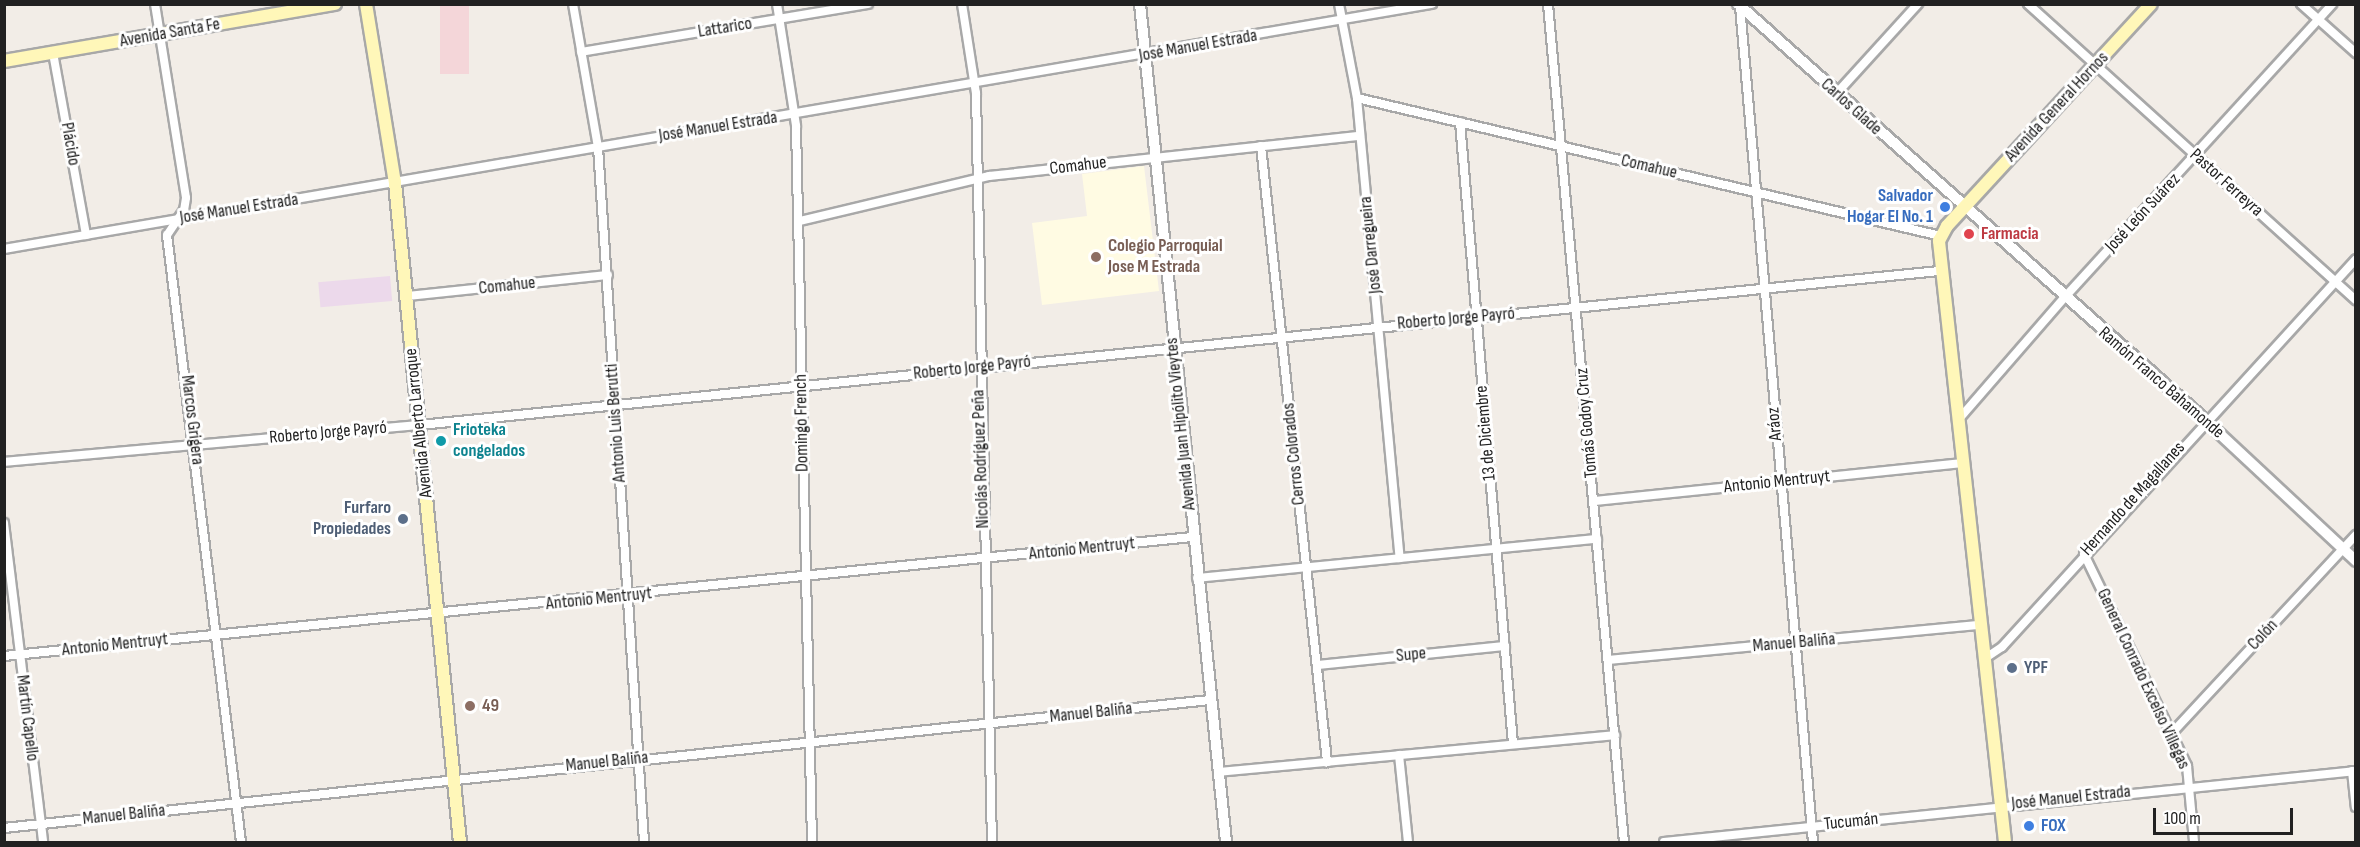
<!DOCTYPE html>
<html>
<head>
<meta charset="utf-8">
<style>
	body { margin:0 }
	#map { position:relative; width:2360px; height:847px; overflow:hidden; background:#f2ede7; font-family:"Sofia Sans Condensed",sans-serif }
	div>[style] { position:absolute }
	.commercial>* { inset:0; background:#f4d6d9; transform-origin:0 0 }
	.industrial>* { inset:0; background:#ecd9eb; transform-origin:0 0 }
	.education>* { inset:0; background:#fffbe3 }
	.roads { filter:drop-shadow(2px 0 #a8a8a8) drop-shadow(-2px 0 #a8a8a8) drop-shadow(0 2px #a8a8a8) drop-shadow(0 -2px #a8a8a8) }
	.minor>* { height:8px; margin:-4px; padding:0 4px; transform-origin:4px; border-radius:4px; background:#fff }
	.tertiary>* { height:10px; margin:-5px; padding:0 5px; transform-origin:5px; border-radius:5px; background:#fff }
	.secondary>* { height:12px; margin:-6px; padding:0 6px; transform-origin:6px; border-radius:6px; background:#fff7b9 }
	.dots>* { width:16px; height:16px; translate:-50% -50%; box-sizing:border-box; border:3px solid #fff; border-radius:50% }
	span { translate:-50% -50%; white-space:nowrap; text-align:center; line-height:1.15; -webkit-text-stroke:6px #fff; paint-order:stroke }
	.street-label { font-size:18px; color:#212121 }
	.shop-label { font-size:18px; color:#366cbe; font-weight:700 }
	.right { translate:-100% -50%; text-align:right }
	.left { translate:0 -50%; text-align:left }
	.health-label { font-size:18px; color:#be3a42; font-weight:700 }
	.education-label { font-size:18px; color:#785e54; font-weight:700 }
	.culture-label { font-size:18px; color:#0d838f; font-weight:700 }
	.service-label { font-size:18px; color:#4e5e75; font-weight:700 }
	.frame { position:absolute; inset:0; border:6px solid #212121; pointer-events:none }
	.scale { position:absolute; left:2153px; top:808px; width:140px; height:27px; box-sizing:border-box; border:3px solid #212121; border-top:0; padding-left:8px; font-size:18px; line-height:21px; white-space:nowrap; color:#212121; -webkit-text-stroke:4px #fff; paint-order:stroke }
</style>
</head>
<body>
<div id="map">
	<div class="commercial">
		<div style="left:440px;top:5px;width:29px;height:69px"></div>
	</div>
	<div class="industrial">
		<div style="left:390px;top:276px;width:25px;height:72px;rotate:85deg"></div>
	</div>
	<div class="education">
		<div style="clip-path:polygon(1144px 166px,1159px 291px,1042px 305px,1032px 223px,1087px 216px,1082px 174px)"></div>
	</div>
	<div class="roads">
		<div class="minor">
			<div style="left:155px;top:4px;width:196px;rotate:80.9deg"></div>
			<div style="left:186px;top:198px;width:12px;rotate:99deg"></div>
			<div style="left:184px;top:210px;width:30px;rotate:124deg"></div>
			<div style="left:167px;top:235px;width:611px;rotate:83.05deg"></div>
			<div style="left:573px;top:4px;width:145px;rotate:80.1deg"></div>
			<div style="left:598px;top:147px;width:697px;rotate:86.21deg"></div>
			<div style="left:777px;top:4px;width:123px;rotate:81.1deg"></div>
			<div style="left:796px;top:126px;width:716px;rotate:88.72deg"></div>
			<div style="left:962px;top:4px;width:90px;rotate:81.1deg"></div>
			<div style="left:976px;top:93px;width:749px;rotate:88.78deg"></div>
			<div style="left:1339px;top:4px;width:96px;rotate:79.2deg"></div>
			<div style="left:1357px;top:98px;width:462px;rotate:84.7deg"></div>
			<div style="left:1548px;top:4px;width:841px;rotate:84.82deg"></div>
			<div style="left:2028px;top:4px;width:442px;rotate:42.1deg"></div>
			<div style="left:2301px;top:4px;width:74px;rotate:41.7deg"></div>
			<div style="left:1740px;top:6px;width:839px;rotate:85.01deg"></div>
			<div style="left:581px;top:52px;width:291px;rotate:-9.5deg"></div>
			<div style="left:53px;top:53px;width:185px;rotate:79.7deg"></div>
			<div style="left:1836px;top:94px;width:122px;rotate:-47.7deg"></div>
			<div style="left:1357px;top:98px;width:600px;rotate:13.3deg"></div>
			<div style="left:1460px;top:122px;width:624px;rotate:85.13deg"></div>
			<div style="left:1261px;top:146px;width:620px;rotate:83.88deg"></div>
			<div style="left:800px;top:221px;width:194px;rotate:-13.4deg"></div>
			<div style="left:989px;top:176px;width:373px;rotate:-6.2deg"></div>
			<div style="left:4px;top:249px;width:1449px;rotate:-9.74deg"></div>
			<div style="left:407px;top:296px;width:202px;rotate:-6deg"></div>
			<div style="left:1958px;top:420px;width:162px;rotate:-49deg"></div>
			<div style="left:2064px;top:298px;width:398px;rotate:-47.6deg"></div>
			<div style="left:4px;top:462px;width:418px;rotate:-5.1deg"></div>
			<div style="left:420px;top:425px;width:1528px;rotate:-5.79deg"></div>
			<div style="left:1594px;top:501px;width:369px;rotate:-5.9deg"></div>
			<div style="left:4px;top:523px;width:321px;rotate:83deg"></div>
			<div style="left:2084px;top:554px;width:236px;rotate:64.1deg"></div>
			<div style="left:2187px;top:766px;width:76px;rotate:84.7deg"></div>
			<div style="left:1197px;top:578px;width:402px;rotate:-5.6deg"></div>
			<div style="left:4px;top:656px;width:1195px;rotate:-5.72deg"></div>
			<div style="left:1984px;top:659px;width:22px;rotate:-34deg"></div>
			<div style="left:2002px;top:647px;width:525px;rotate:-47.62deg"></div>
			<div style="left:1608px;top:660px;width:374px;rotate:-5.4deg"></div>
			<div style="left:1317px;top:665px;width:189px;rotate:-5.8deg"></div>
			<div style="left:2171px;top:734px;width:272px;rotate:-47.1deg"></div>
			<div style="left:1399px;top:755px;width:87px;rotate:84.1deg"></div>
			<div style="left:2352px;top:771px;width:36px;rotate:84deg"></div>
			<div style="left:1218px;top:772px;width:399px;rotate:-5.3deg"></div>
			<div style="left:4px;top:828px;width:1213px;rotate:-6.06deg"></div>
			<div style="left:1664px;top:842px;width:696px;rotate:-5.86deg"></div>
		</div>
		<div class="tertiary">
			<div style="left:1140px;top:4px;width:842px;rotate:84.14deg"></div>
			<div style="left:1738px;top:4px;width:625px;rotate:41.69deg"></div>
			<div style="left:2205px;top:420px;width:207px;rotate:43deg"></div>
		</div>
		<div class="secondary">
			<div style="left:366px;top:4px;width:181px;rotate:80.8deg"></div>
			<div style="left:395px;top:183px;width:662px;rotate:84.37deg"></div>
			<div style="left:4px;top:61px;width:336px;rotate:-9.8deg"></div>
			<div style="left:2005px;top:842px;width:605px;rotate:-96.27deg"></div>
			<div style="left:1939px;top:241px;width:17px;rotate:-62deg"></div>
			<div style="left:1947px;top:226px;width:301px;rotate:-47.4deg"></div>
		</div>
	</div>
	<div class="dots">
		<div style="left:1945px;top:207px;background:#3f7fe0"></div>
		<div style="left:1969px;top:234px;background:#e0444e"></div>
		<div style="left:1096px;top:257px;background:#8d6e63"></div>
		<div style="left:441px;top:441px;background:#0f9aa8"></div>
		<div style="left:403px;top:519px;background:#5c6f8a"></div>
		<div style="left:2012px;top:668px;background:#5c6f8a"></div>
		<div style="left:470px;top:706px;background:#8d6e63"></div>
		<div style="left:2029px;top:826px;background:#3f7fe0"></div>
	</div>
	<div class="street-label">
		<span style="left:725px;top:28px;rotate:-9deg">Lattarico</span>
		<span style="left:170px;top:33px;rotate:-10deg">Avenida Santa Fe</span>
		<span style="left:1198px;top:46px;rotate:-10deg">José Manuel Estrada</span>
		<span style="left:1851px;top:107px;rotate:42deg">Carlos Glade</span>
		<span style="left:2057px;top:107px;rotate:-47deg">Avenida General Hornos</span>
		<span style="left:718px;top:127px;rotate:-9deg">José Manuel Estrada</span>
		<span style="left:70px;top:144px;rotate:80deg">Plácido</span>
		<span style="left:1078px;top:166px;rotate:-7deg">Comahue</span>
		<span style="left:1649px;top:167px;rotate:13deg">Comahue</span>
		<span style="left:2226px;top:183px;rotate:42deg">Pastor Ferreyra</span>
		<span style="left:239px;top:209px;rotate:-9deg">José Manuel Estrada</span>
		<span style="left:2143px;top:213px;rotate:-47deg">José León Suárez</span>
		<span style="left:1371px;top:245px;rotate:-96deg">José Darregueira</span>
		<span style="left:507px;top:286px;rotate:-6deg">Comahue</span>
		<span style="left:1456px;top:319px;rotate:-5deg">Roberto Jorge Payró</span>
		<span style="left:972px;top:368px;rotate:-6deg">Roberto Jorge Payró</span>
		<span style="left:2161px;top:383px;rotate:41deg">Ramón Franco Bahamonde</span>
		<span style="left:192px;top:420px;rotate:83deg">Marcos Grigera</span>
		<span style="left:419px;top:423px;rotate:-96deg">Avenida Alberto Larroque</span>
		<span style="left:616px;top:423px;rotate:-94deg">Antonio Luis Berutti</span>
		<span style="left:802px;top:423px;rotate:-91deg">Domingo French</span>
		<span style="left:1587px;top:423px;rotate:-95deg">Tomás Godoy Cruz</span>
		<span style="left:1181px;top:424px;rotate:-96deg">Avenida Juan Hipólito Vieytes</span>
		<span style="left:1775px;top:424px;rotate:-95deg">Aráoz</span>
		<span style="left:328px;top:433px;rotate:-5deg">Roberto Jorge Payró</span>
		<span style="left:1486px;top:433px;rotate:-95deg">13 de Diciembre</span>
		<span style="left:1294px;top:454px;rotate:-96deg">Cerros Colorados</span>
		<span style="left:981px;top:459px;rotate:-92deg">Nicolás Rodríguez Peña</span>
		<span style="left:1777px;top:482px;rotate:-6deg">Antonio Mentruyt</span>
		<span style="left:2133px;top:499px;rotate:-48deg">Hernando de Magallanes</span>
		<span style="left:1082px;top:549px;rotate:-6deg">Antonio Mentruyt</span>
		<span style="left:599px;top:599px;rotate:-6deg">Antonio Mentruyt</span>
		<span style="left:2263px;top:635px;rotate:-47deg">Colón</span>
		<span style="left:1794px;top:643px;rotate:-5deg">Manuel Baliña</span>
		<span style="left:115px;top:645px;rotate:-6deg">Antonio Mentruyt</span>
		<span style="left:1411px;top:655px;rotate:-6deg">Supe</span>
		<span style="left:2143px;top:679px;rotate:65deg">General Conrado Excelso Villegas</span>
		<span style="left:1091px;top:713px;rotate:-6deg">Manuel Baliña</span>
		<span style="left:27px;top:718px;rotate:83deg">Martín Capello</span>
		<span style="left:607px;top:762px;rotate:-6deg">Manuel Baliña</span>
		<span style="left:2071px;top:798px;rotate:-6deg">José Manuel Estrada</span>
		<span style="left:124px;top:815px;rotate:-6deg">Manuel Baliña</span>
		<span style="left:1851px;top:822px;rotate:-6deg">Tucumán</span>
	</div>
	<div class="shop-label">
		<span class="right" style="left:1933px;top:207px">Salvador<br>Hogar El No. 1</span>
		<span class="left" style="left:2041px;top:826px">FOX</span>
	</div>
	<div class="health-label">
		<span class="left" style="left:1981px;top:234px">Farmacia</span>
	</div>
	<div class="education-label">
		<span class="left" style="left:1108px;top:257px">Colegio Parroquial<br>Jose M Estrada</span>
		<span class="left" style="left:482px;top:706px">49</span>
	</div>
	<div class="culture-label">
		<span class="left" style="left:453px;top:441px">Frioteka<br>congelados</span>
	</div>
	<div class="service-label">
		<span class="right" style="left:391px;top:519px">Furfaro<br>Propiedades</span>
		<span class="left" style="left:2024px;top:668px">YPF</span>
	</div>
	<div class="frame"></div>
	<div class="scale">100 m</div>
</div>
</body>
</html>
